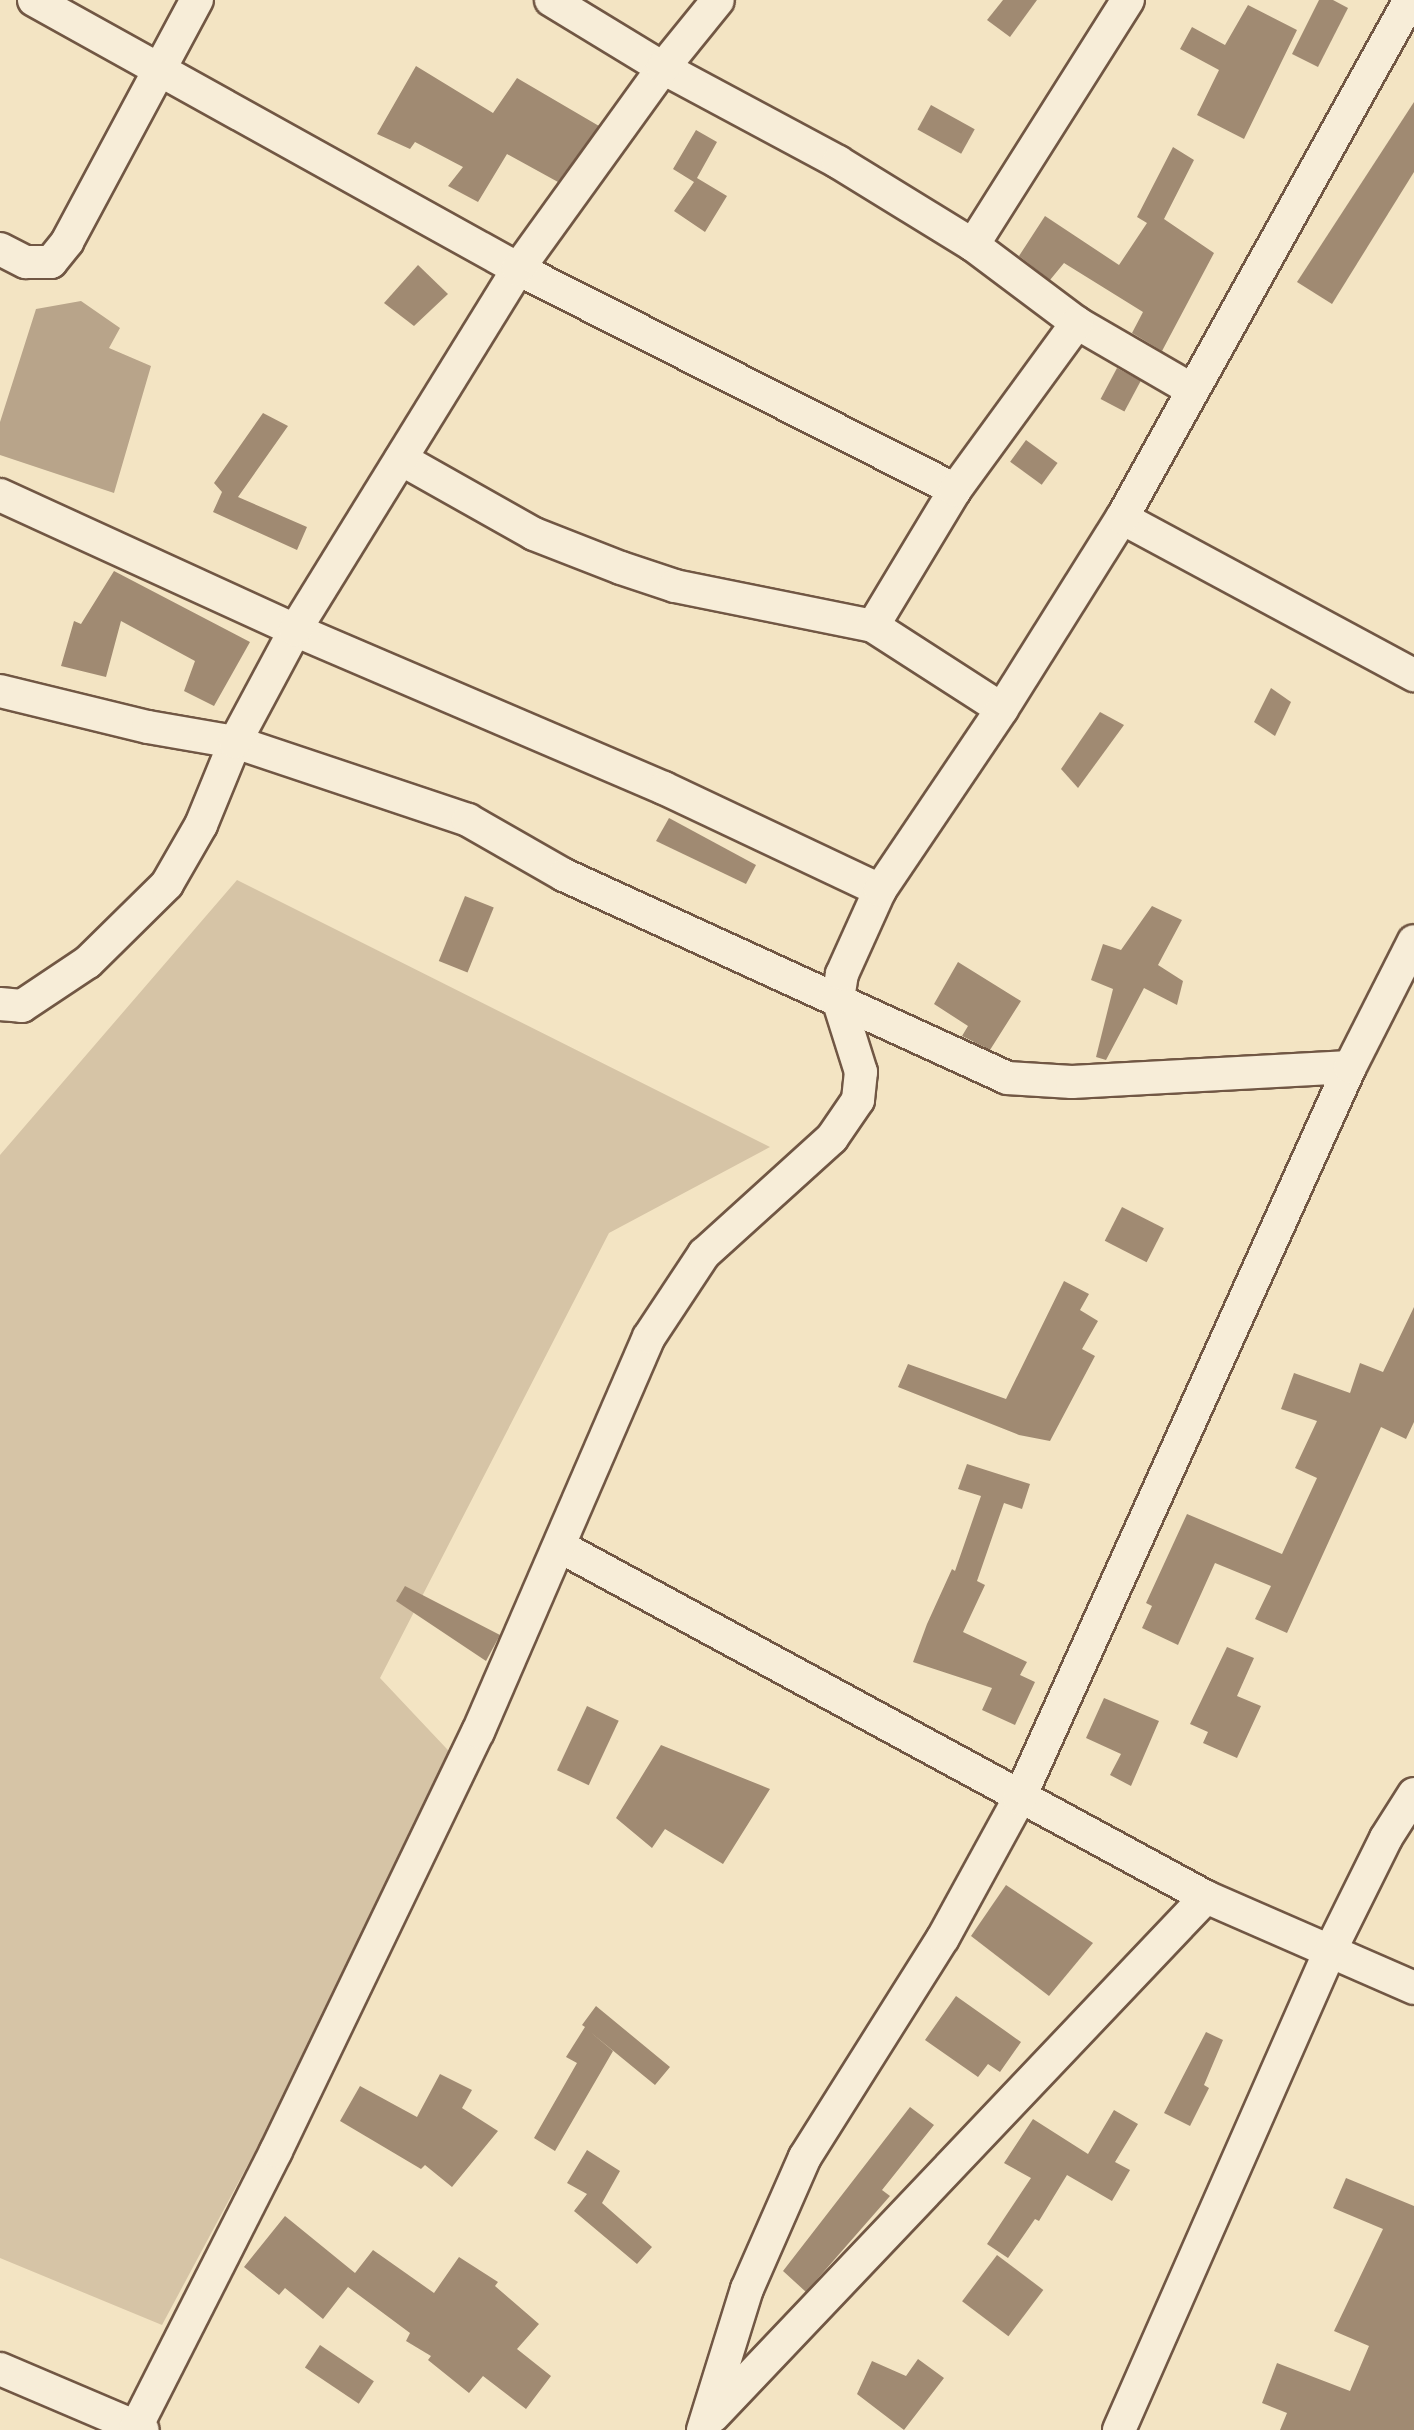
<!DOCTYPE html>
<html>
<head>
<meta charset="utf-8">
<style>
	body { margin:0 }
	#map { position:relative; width:1414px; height:2430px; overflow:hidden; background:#f3e4c3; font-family:"Libre Caslon Text",serif }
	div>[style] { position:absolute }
	.green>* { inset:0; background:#d6c4a6 }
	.water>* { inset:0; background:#b8a48a }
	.building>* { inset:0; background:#a08a72; transform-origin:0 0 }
	.roads { filter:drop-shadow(2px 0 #715744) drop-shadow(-2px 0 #715744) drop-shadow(0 2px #715744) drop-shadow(0 -2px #715744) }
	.minor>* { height:32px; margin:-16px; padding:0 16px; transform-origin:16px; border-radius:16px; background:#f7edd8 }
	span { translate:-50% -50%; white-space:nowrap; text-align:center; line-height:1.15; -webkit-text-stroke:7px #f7edd8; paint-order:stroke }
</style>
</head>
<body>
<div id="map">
	<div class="green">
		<div style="clip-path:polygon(237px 880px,770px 1147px,609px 1233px,380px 1678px,462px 1765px,162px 2325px,0 2258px,0 1155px)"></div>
	</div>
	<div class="water">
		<div style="clip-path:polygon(81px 301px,120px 328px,109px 348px,151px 366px,114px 493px,0 455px,0 422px,36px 309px)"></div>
	</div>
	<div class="building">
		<div style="clip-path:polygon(1003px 0,1037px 0,1010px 37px,987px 20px)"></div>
		<div style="clip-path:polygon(1319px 0,1333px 0,1348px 8px,1318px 67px,1292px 54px)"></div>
		<div style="clip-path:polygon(1248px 5px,1297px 30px,1244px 139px,1197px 115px,1219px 70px,1180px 49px,1192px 27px,1225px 45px)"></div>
		<div style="clip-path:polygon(416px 66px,493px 113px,517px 78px,599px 126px,558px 182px,507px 154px,478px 202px,448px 186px,463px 167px,415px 142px,410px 149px,377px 134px)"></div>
		<div style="clip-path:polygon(1414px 102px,1414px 172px,1332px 304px,1297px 282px)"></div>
		<div style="left:931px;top:105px;width:50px;height:28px;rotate:29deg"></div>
		<div style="clip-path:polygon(696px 130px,717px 142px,697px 178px,727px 196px,705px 232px,674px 211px,694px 182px,673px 169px)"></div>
		<div style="clip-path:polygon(1173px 147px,1194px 160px,1164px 219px,1214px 253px,1162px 351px,1132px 333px,1143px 312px,1064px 263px,1050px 280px,1019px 256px,1045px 216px,1119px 265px,1147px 223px,1137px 217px)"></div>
		<div style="clip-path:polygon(418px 265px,448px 294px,414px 326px,384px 303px)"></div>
		<div style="left:1117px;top:368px;width:27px;height:35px;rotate:28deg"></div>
		<div style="clip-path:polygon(263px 413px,288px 426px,238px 497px,307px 527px,297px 550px,213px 512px,222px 492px,214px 483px)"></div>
		<div style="left:1026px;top:440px;width:39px;height:27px;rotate:36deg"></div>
		<div style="clip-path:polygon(114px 571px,250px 642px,214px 706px,184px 691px,195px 661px,121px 621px,106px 677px,61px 666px,74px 621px,81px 624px)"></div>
		<div style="clip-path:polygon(1271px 688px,1291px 702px,1275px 736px,1254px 722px)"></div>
		<div style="clip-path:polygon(1100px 712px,1124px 725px,1078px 788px,1061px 769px)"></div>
		<div style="clip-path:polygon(669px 818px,756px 865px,746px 884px,656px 841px)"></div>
		<div style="left:465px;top:896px;width:31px;height:70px;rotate:22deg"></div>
		<div style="clip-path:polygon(1152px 906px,1182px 920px,1158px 965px,1183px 981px,1177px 1005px,1144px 988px,1106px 1060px,1096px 1057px,1113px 989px,1091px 980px,1103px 944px,1121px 950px)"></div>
		<div style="clip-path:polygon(958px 962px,1021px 1001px,990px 1050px,962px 1036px,968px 1026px,934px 1004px)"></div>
		<div style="left:1122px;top:1207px;width:47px;height:38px;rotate:27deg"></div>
		<div style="clip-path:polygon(1064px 1281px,1089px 1294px,1080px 1310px,1098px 1321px,1082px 1349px,1095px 1356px,1050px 1441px,1019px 1435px,898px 1387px,908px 1364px,1006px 1399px)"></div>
		<div style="clip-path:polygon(1414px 1307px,1414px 1422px,1406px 1439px,1381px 1427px,1287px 1633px,1255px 1619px,1271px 1586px,1215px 1563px,1178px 1645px,1142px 1628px,1152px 1606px,1146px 1603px,1187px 1514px,1282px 1554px,1317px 1478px,1295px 1468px,1317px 1421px,1281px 1409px,1294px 1373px,1350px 1393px,1360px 1363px,1383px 1372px)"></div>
		<div style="clip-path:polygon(967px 1464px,1030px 1484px,1022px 1509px,1004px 1503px,977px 1581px,985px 1585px,963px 1632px,1027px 1662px,1020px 1675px,1035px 1682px,1015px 1725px,982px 1710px,992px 1688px,913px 1662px,927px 1624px,952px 1569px,955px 1571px,981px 1496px,958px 1489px)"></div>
		<div style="clip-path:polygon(405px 1586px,500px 1635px,486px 1661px,396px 1601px)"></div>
		<div style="clip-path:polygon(1227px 1647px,1254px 1658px,1237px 1696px,1261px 1706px,1237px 1758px,1203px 1743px,1208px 1732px,1190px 1724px)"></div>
		<div style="clip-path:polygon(1104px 1698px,1159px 1721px,1131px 1786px,1110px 1775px,1121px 1754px,1086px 1738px)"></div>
		<div style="left:587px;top:1706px;width:35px;height:71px;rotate:25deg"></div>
		<div style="clip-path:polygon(661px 1745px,770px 1789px,723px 1864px,665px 1829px,652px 1848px,616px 1818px)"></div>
		<div style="clip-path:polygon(1006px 1885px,1093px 1943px,1049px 1996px,971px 1936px)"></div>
		<div style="clip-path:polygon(956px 1996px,1021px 2042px,1000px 2072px,988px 2064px,978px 2077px,925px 2040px)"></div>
		<div style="clip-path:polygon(596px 2006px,670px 2067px,655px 2085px,589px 2031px,613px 2051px,555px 2151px,534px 2138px,577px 2063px,566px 2057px,585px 2027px,582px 2025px)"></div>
		<div style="clip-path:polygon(1206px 2032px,1223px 2040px,1204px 2085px,1209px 2088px,1190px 2126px,1164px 2113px)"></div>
		<div style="clip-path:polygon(440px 2074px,472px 2090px,462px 2108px,498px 2131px,452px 2187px,425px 2165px,421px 2169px,340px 2121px,360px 2086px,417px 2117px)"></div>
		<div style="clip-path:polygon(910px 2107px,934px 2125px,882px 2190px,890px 2196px,806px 2292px,783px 2271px)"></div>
		<div style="clip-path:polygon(1114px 2110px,1138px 2124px,1115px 2162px,1130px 2170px,1112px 2201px,1067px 2175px,1039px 2221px,1035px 2219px,1008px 2258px,987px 2244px,1031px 2178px,1004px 2163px,1033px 2119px,1088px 2154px)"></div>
		<div style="clip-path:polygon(587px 2150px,620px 2171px,602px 2203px,652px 2247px,637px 2264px,574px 2211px,587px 2194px,567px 2183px)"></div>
		<div style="clip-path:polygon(1346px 2178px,1414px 2206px,1414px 2430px,1280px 2430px,1287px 2413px,1262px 2403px,1277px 2363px,1350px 2391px,1369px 2346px,1334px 2331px,1383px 2229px,1333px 2208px)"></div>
		<div style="clip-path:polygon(285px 2216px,355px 2273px,373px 2250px,434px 2293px,459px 2257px,498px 2282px,495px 2286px,539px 2324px,517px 2349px,551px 2376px,526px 2409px,483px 2376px,469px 2393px,428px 2360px,431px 2356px,406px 2341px,410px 2333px,348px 2287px,323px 2319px,285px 2288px,279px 2295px,244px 2267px)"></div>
		<div style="left:997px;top:2255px;width:58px;height:58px;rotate:37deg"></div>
		<div style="left:320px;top:2345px;width:65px;height:27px;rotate:34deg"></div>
		<div style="clip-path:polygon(918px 2359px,944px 2378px,904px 2430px,857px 2394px,872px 2361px,906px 2376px)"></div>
	</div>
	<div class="roads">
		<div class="minor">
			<div style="left:34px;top:0;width:554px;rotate:29.06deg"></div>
			<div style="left:518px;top:269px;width:490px;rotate:26.8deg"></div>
			<div style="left:551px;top:0;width:131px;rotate:31.3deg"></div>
			<div style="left:663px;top:68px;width:199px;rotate:28.2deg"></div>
			<div style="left:838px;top:162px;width:158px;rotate:31.6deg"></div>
			<div style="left:973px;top:245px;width:130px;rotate:36.9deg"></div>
			<div style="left:1077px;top:323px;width:132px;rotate:30.1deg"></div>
			<div style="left:973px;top:245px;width:290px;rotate:-57.7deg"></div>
			<div style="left:0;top:249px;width:29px;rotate:27deg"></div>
			<div style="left:26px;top:262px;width:25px"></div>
			<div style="left:51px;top:262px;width:26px;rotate:-51deg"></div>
			<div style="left:67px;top:242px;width:275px;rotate:-61.8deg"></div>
			<div style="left:401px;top:459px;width:153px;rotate:29.4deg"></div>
			<div style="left:534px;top:534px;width:93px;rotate:21.3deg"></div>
			<div style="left:621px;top:568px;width:57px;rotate:18.4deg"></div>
			<div style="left:675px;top:586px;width:202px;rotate:11.4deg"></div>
			<div style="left:873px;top:626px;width:153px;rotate:32.8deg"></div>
			<div style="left:0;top:495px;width:324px;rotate:24.6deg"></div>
			<div style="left:295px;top:630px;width:401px;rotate:23.2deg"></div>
			<div style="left:664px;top:788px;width:239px;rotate:25.3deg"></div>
			<div style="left:1122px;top:518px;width:332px;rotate:28.3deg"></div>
			<div style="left:873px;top:626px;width:159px;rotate:-58.9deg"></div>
			<div style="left:955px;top:490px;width:207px;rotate:-53.9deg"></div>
			<div style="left:0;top:691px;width:152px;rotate:13.7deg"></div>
			<div style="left:148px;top:727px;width:88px;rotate:9.8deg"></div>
			<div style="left:235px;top:742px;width:246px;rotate:18.5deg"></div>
			<div style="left:468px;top:820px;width:111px;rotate:29.8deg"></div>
			<div style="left:564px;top:875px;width:487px;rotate:24.6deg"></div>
			<div style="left:1007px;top:1078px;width:65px;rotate:3.5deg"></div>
			<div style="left:1072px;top:1082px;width:278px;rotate:-3.1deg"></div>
			<div style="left:0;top:1004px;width:22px;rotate:5deg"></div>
			<div style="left:22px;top:1006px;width:79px;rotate:-33.7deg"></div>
			<div style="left:88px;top:962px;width:111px;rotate:-44.6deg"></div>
			<div style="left:167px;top:884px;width:68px;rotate:-60deg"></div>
			<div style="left:201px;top:825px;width:90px;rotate:-67.7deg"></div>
			<div style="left:235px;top:742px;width:127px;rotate:-61.8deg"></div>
			<div style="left:295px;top:630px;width:424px;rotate:-58.3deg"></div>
			<div style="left:518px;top:269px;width:248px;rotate:-54.2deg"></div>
			<div style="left:663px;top:68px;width:87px;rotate:-51deg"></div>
			<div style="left:559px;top:1546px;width:736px;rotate:28.48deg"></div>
			<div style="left:1206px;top:1897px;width:227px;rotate:23.6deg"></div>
			<div style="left:0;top:2369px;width:155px;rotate:23.1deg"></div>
			<div style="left:713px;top:2416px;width:716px;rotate:-46.47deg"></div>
			<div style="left:136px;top:2427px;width:309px;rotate:-63.1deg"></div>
			<div style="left:276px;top:2151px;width:465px;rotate:-64.3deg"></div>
			<div style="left:478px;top:1732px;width:430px;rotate:-66.6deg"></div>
			<div style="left:649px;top:1337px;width:100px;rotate:-56.5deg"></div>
			<div style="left:704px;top:1254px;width:173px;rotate:-42.2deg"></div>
			<div style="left:832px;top:1138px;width:46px;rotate:-55.6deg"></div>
			<div style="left:858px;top:1100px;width:28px;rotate:-84deg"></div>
			<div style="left:861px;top:1072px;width:77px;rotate:-107.5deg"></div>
			<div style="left:838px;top:999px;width:25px;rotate:-81deg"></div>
			<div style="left:842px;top:974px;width:92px;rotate:-65.7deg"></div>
			<div style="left:880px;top:890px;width:218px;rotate:-56deg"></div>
			<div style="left:1002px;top:709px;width:226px;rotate:-57.9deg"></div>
			<div style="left:1122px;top:518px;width:593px;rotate:-60.93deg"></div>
			<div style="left:703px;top:2430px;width:148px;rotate:-72.7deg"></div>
			<div style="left:747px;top:2289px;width:144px;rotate:-66.3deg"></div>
			<div style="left:805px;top:2157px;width:259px;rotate:-57.8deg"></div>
			<div style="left:943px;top:1938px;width:158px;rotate:-61.3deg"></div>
			<div style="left:1019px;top:1799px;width:803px;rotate:-65.67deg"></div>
			<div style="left:1350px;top:1067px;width:141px;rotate:-63.1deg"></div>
			<div style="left:1119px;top:2430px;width:523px;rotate:-66.23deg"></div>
			<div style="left:1330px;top:1951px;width:126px;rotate:-63.6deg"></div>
			<div style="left:1386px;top:1838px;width:52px;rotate:-57.5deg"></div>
		</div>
	</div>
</div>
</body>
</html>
